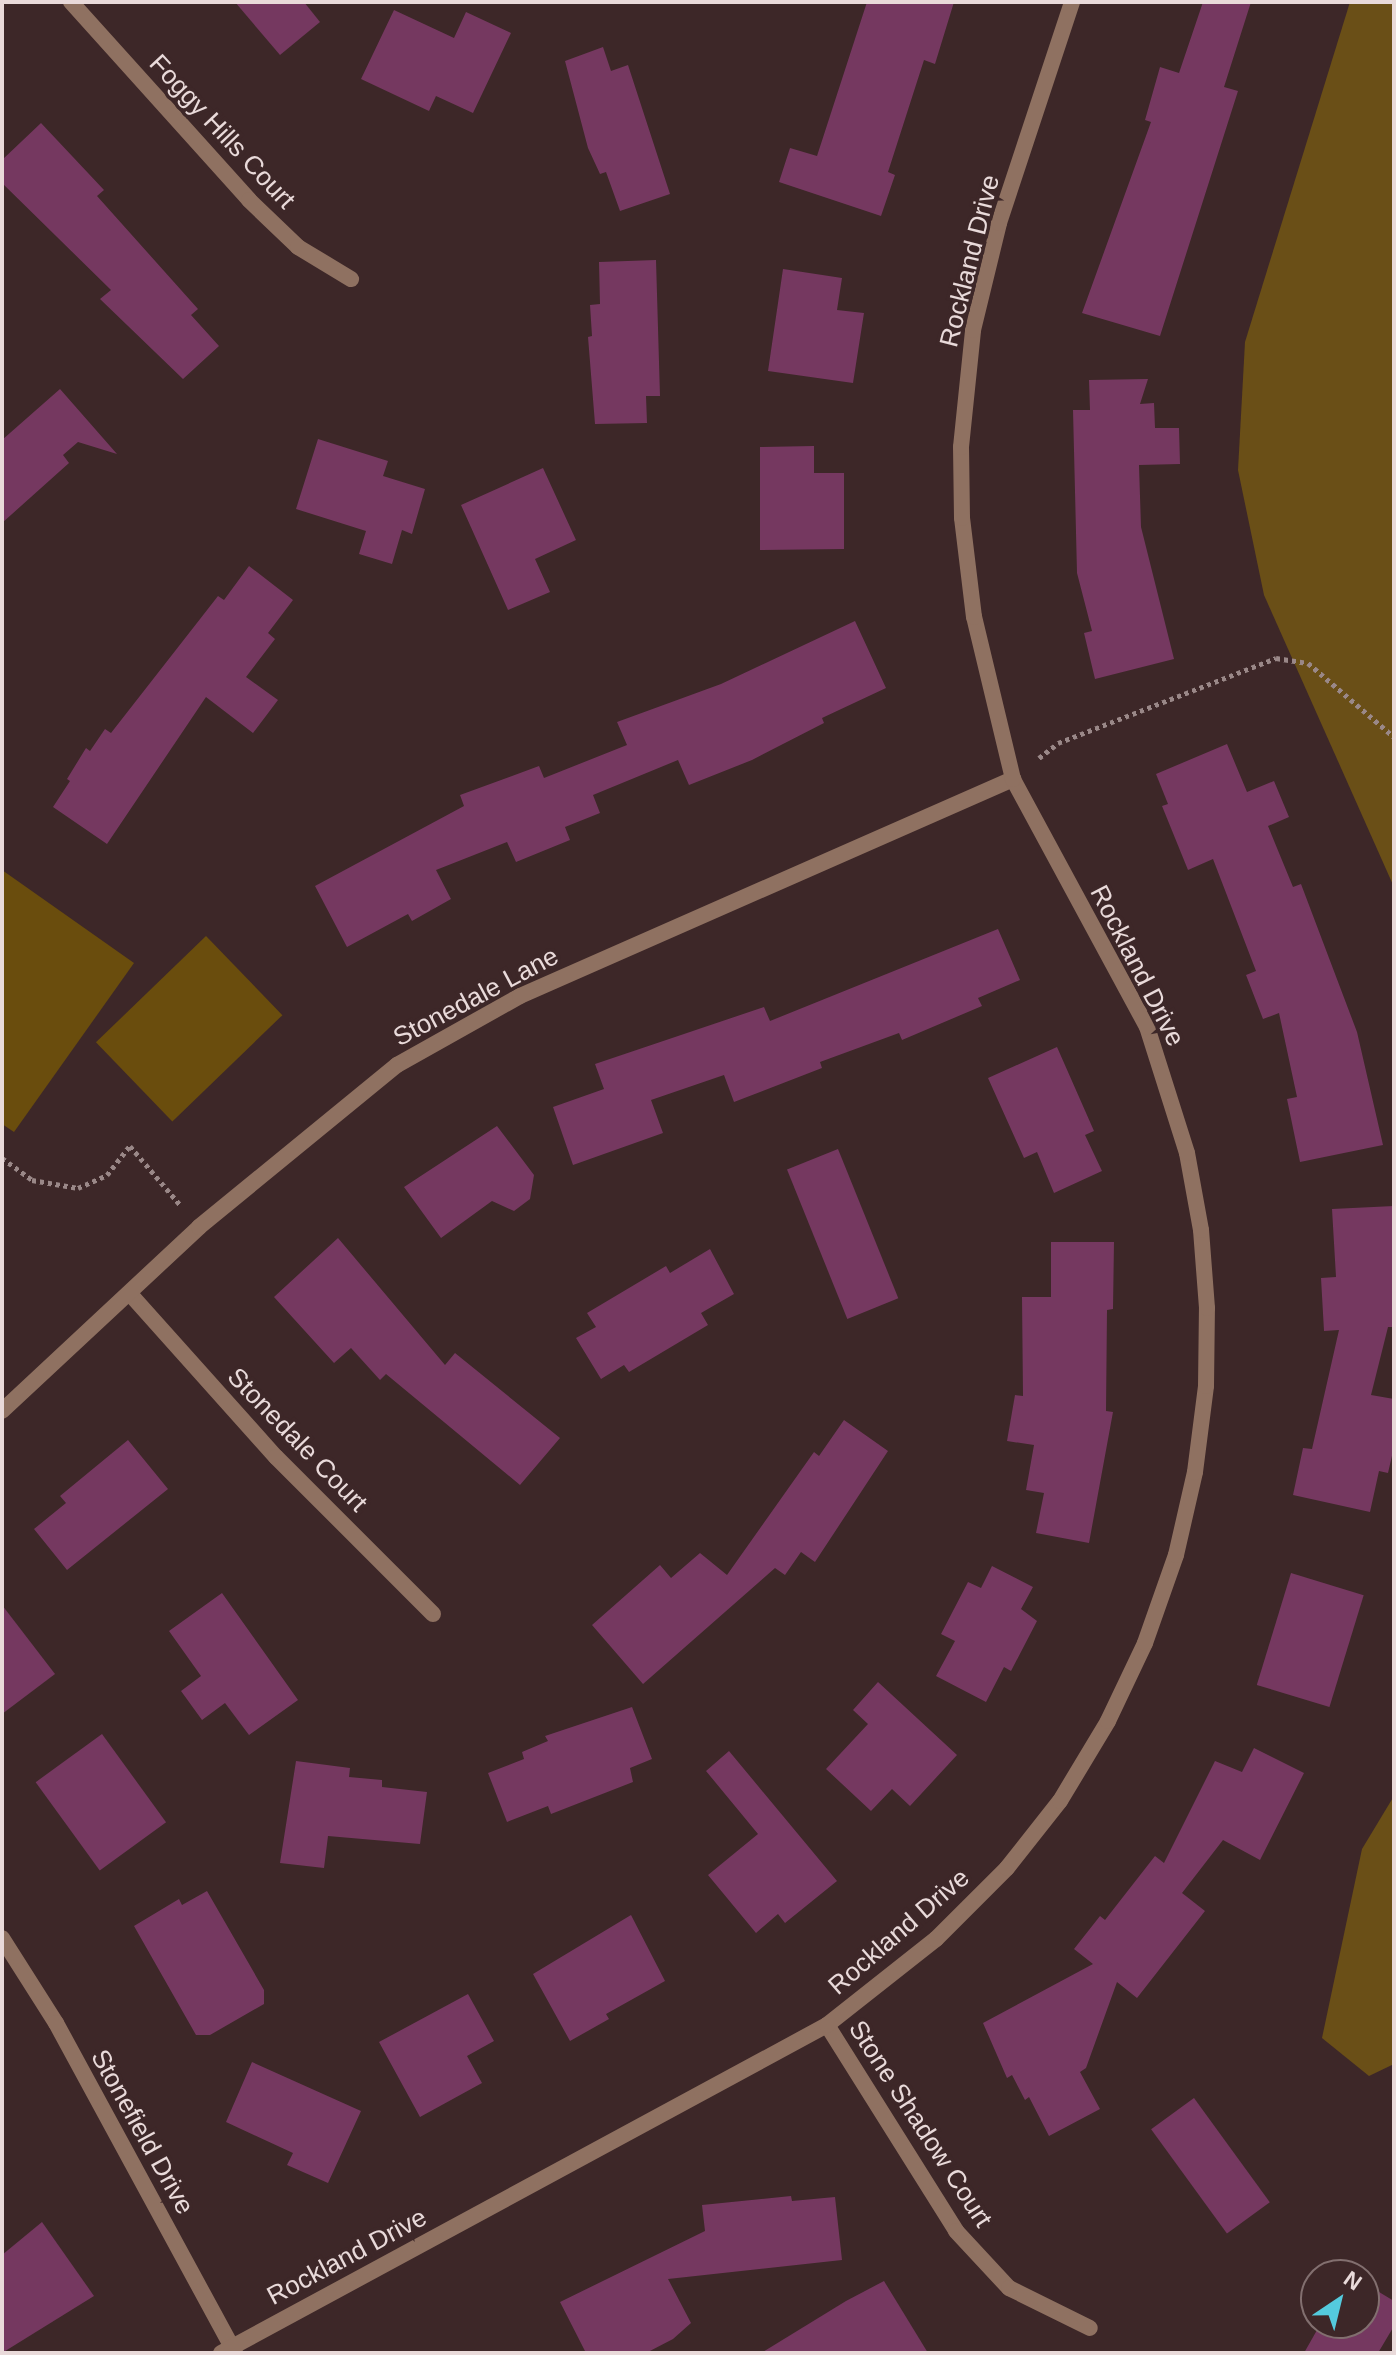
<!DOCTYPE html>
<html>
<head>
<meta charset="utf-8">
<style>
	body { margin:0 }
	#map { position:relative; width:1396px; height:2355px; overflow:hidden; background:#3d2728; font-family:Helvetica,sans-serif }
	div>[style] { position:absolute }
	.green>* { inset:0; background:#6a4d0d; transform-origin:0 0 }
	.forest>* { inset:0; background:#6a4f17 }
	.building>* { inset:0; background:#753860; transform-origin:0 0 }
	.path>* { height:5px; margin-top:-2.5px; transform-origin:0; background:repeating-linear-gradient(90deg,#9a8888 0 4px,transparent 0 8px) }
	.minor>* { height:16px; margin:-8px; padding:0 8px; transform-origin:8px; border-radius:8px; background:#8f7161 }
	span { translate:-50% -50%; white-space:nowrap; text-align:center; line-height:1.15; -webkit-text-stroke:7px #3d2728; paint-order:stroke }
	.street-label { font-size:26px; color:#e9dada }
	.frame { position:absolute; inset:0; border:4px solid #e9dada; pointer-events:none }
	.north { position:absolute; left:1300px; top:2259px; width:80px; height:80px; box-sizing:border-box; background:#3d2728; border:2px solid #826f6f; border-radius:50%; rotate:35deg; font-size:22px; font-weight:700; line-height:32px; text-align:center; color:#e9dada }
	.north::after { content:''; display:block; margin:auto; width:28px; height:36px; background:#54cadd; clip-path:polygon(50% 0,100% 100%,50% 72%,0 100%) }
</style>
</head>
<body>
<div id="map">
	<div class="green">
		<div style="clip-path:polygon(2px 870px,134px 963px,14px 1132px,2px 1124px)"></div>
		<div style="left:206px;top:936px;width:110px;height:153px;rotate:46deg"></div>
	</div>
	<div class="forest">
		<div style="clip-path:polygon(1350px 2px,1394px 2px,1394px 887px,1264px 595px,1238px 470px,1245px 342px)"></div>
		<div style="clip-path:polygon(1394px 1796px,1394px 2064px,1369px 2076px,1322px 2038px,1362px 1849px)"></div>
	</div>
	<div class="building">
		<div style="clip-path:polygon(235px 2px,304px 2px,320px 22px,280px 55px)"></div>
		<div style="clip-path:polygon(867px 2px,954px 2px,935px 64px,924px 60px,888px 172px,895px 175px,881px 216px,779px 182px,790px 148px,817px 156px)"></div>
		<div style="clip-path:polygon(1203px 2px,1251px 2px,1224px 87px,1238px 91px,1160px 336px,1082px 313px,1151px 122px,1145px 120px,1160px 67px,1179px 73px)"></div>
		<div style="clip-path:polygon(394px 10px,454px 38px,466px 12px,511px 33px,473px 113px,436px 96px,429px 111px,361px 79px)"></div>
		<div style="clip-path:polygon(603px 47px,611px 71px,628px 65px,670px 194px,620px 211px,606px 172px,600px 174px,588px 148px,565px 61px)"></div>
		<div style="clip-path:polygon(41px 123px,104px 190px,97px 196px,198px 309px,191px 315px,219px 346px,183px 379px,100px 299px,111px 290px,2px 183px,2px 160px)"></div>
		<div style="clip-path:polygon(656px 260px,660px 396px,646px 396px,647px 423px,595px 424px,588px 337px,592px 336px,590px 305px,600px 304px,599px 262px)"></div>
		<div style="clip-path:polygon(783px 269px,842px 278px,837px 310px,864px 313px,853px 383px,768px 371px)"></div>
		<div style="clip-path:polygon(1148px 379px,1140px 404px,1154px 403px,1155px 428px,1179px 428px,1180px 464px,1139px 465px,1141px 527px,1174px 659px,1095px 679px,1084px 633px,1092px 631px,1077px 573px,1073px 410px,1090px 410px,1089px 380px)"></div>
		<div style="clip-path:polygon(60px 389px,117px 454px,78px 442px,63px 455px,69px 463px,2px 523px,2px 440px)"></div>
		<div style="clip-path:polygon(318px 439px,388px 461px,383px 476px,425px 489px,412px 534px,402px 530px,392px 564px,359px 554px,366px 531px,296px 509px)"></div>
		<div style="clip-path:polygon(814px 446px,814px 473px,844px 473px,844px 549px,760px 550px,760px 447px)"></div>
		<div style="clip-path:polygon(543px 468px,576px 540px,535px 559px,550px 592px,508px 610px,461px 505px)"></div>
		<div style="clip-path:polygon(249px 566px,293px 600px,268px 633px,275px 639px,246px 677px,278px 700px,253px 733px,206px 697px,107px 844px,53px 807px,70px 781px,67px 779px,86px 748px,90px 751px,105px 729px,111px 733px,218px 596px,224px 600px)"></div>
		<div style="clip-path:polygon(855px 621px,886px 688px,822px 718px,824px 723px,752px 760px,689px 785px,678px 760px,593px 795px,600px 813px,565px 827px,570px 840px,516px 862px,507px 842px,436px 870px,451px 899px,412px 921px,408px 914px,347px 947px,315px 886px,464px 806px,460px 795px,539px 766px,544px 778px,627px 745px,617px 722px,721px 684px)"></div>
		<div style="clip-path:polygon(1227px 744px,1247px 792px,1274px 781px,1289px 817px,1268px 826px,1293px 887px,1301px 884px,1357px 1032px,1383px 1145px,1300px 1162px,1287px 1099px,1297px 1097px,1279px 1013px,1263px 1019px,1246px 975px,1256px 971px,1213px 859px,1188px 870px,1162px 806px,1168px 804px,1156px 774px)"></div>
		<div style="clip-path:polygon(998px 929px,1020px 980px,978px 998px,982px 1006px,902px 1040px,899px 1033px,820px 1062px,822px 1068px,734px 1102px,724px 1075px,651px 1100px,663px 1133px,573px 1165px,553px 1107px,604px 1089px,595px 1064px,764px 1007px,770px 1021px)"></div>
		<div style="clip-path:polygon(1057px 1047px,1094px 1131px,1085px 1135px,1102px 1171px,1054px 1193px,1037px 1152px,1024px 1158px,988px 1078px)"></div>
		<div style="clip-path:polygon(497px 1126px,534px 1175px,530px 1199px,514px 1211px,492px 1201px,441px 1238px,404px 1187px)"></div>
		<div style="left:838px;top:1149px;width:161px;height:55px;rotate:68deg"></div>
		<div style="clip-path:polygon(1394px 1206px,1394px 1327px,1388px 1327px,1371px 1395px,1394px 1399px,1394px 1447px,1388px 1473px,1379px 1471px,1370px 1512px,1293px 1495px,1303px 1448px,1312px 1449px,1339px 1330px,1324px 1331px,1321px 1278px,1336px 1277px,1332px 1209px)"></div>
		<div style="clip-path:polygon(338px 1238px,445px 1365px,455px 1353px,560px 1438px,520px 1485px,386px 1374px,380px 1380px,351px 1348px,334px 1363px,274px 1297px)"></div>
		<div style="clip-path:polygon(1051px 1242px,1114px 1242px,1113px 1309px,1107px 1310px,1106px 1411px,1113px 1412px,1089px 1543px,1036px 1533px,1044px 1493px,1026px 1490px,1034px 1445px,1007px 1441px,1015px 1395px,1023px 1396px,1022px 1297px,1051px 1297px)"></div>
		<div style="clip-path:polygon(710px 1249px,734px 1294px,701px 1313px,708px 1325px,629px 1372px,624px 1365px,601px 1379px,576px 1338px,596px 1327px,587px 1313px,666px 1266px,670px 1273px)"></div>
		<div style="clip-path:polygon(844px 1420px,888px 1451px,815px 1562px,801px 1552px,785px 1575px,775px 1568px,643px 1684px,592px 1625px,660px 1565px,671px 1578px,700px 1553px,727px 1575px,814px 1452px,819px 1456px)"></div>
		<div style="clip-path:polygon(128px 1440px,168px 1489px,67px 1570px,34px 1529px,66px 1503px,60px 1496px)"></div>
		<div style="clip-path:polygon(992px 1566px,1033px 1587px,1021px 1609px,1037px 1621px,1011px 1671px,1004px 1667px,986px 1702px,936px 1676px,955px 1641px,941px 1634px,968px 1582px,981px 1588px)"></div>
		<div style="left:1291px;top:1573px;width:76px;height:117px;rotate:17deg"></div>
		<div style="clip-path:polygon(222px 1593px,298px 1700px,249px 1735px,225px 1703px,202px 1720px,181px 1691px,201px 1676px,169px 1631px)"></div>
		<div style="clip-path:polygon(2px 1605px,55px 1674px,2px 1714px)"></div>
		<div style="clip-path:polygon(878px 1682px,957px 1755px,910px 1806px,892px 1789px,871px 1811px,826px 1769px,868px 1724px,853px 1710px)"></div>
		<div style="clip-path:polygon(632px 1707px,652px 1759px,630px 1768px,633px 1782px,551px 1814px,548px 1806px,507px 1822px,488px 1773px,524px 1759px,522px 1752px,548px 1741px,545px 1736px)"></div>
		<div style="left:102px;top:1734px;width:109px;height:82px;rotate:54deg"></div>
		<div style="clip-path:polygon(1254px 1748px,1304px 1773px,1260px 1860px,1223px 1840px,1182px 1893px,1205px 1911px,1137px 1998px,1117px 1982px,1086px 2068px,1080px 2072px,1100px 2109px,1049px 2136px,1029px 2097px,1025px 2100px,1012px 2075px,1007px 2078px,983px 2023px,1093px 1964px,1074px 1949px,1100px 1916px,1105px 1920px,1155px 1856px,1164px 1863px,1215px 1761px,1242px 1772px)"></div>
		<div style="clip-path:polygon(729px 1751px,837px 1881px,785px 1923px,778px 1914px,756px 1933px,708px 1875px,758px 1834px,706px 1771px)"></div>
		<div style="clip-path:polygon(296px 1761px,350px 1768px,349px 1777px,382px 1780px,382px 1787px,427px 1792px,420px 1844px,328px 1836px,324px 1868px,280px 1863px)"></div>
		<div style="clip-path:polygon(207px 1891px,264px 1990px,264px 2004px,210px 2035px,196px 2035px,134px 1926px,179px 1899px,182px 1905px)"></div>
		<div style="clip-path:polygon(631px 1915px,665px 1981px,606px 2014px,609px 2019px,570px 2041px,533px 1974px)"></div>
		<div style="clip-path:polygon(468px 1994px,494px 2041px,467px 2056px,482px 2083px,420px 2117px,379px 2042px)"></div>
		<div style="clip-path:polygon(252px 2062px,361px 2111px,328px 2183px,287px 2165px,293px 2153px,226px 2122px)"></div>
		<div style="left:1194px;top:2098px;width:129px;height:53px;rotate:54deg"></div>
		<div style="clip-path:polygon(791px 2196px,792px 2201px,835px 2197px,842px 2260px,668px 2279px,691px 2323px,673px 2339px,646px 2353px,586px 2353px,560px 2302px,705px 2231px,702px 2205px)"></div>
		<div style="clip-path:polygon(42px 2222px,94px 2296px,2px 2353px,2px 2255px)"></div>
		<div style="clip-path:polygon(884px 2281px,928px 2353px,761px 2353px,846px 2301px)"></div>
		<div style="clip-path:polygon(1364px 2283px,1394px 2301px,1394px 2326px,1378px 2353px,1304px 2353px,1321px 2323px,1364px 2323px)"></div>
	</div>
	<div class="path">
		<div style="left:1039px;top:758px;width:24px;rotate:-38deg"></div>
		<div style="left:1058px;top:743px;width:234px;rotate:-21.3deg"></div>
		<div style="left:1276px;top:658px;width:32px;rotate:9deg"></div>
		<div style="left:1308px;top:663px;width:113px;rotate:40.7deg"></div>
		<div style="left:2px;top:1158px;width:37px;rotate:36deg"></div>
		<div style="left:32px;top:1180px;width:47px;rotate:9.9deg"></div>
		<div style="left:78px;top:1188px;width:32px;rotate:-24deg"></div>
		<div style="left:107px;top:1175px;width:37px;rotate:-52deg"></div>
		<div style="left:130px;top:1146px;width:79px;rotate:49.6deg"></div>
	</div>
	<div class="minor">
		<div style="left:71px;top:2px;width:266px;rotate:48deg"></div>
		<div style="left:249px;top:200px;width:68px;rotate:43.8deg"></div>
		<div style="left:298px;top:247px;width:62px;rotate:31.1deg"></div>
		<div style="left:131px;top:1295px;width:217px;rotate:48.2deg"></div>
		<div style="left:276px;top:1457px;width:222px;rotate:45deg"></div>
		<div style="left:2px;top:1411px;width:270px;rotate:-43deg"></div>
		<div style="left:199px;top:1227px;width:256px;rotate:-39.3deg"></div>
		<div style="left:397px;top:1065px;width:141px;rotate:-29.3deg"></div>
		<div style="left:520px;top:996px;width:539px;rotate:-23.76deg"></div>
		<div style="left:2px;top:1938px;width:101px;rotate:57.6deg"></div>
		<div style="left:56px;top:2023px;width:375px;rotate:61.5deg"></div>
		<div style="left:827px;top:2025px;width:243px;rotate:57.9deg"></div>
		<div style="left:956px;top:2231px;width:78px;rotate:47.1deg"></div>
		<div style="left:1009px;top:2288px;width:90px;rotate:26.3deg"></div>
		<div style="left:221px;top:2353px;width:689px;rotate:-28.42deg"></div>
		<div style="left:827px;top:2025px;width:139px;rotate:-38.3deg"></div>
		<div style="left:936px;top:1939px;width:100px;rotate:-45deg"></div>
		<div style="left:1007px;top:1868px;width:85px;rotate:-51.7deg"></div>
		<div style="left:1060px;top:1801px;width:93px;rotate:-59deg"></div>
		<div style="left:1108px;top:1721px;width:86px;rotate:-64.6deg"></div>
		<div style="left:1145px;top:1643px;width:93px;rotate:-70.6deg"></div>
		<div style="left:1176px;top:1555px;width:85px;rotate:-77.1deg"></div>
		<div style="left:1195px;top:1472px;width:87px;rotate:-82.7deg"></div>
		<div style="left:1206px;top:1386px;width:78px;rotate:-89.3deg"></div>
		<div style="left:1207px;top:1308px;width:78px;rotate:-94.4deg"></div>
		<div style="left:1201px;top:1230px;width:78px;rotate:-100.3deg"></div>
		<div style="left:1187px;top:1153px;width:132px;rotate:-107.6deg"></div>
		<div style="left:1147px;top:1027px;width:282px;rotate:-118.4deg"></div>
		<div style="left:1013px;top:779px;width:167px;rotate:-103.5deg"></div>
		<div style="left:974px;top:617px;width:100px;rotate:-96.9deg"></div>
		<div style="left:962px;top:518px;width:71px;rotate:-90.8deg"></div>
		<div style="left:961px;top:447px;width:118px;rotate:-84.1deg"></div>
		<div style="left:973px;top:330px;width:110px;rotate:-76.3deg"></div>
		<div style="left:999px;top:223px;width:233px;rotate:-71.7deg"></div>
	</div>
	<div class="street-label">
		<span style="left:222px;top:132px;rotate:47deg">Foggy Hills Court</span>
		<span style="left:970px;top:261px;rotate:-76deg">Rockland Drive</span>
		<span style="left:1137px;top:966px;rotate:63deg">Rockland Drive</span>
		<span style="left:476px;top:997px;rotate:-28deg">Stonedale Lane</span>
		<span style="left:297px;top:1440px;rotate:46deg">Stonedale Court</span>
		<span style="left:899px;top:1932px;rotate:-41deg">Rockland Drive</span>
		<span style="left:920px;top:2124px;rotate:57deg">Stone Shadow Court</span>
		<span style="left:142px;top:2132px;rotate:61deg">Stonefield Drive</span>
		<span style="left:347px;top:2257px;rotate:-28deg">Rockland Drive</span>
	</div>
	<div class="frame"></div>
	<div class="north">N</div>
</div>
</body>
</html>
